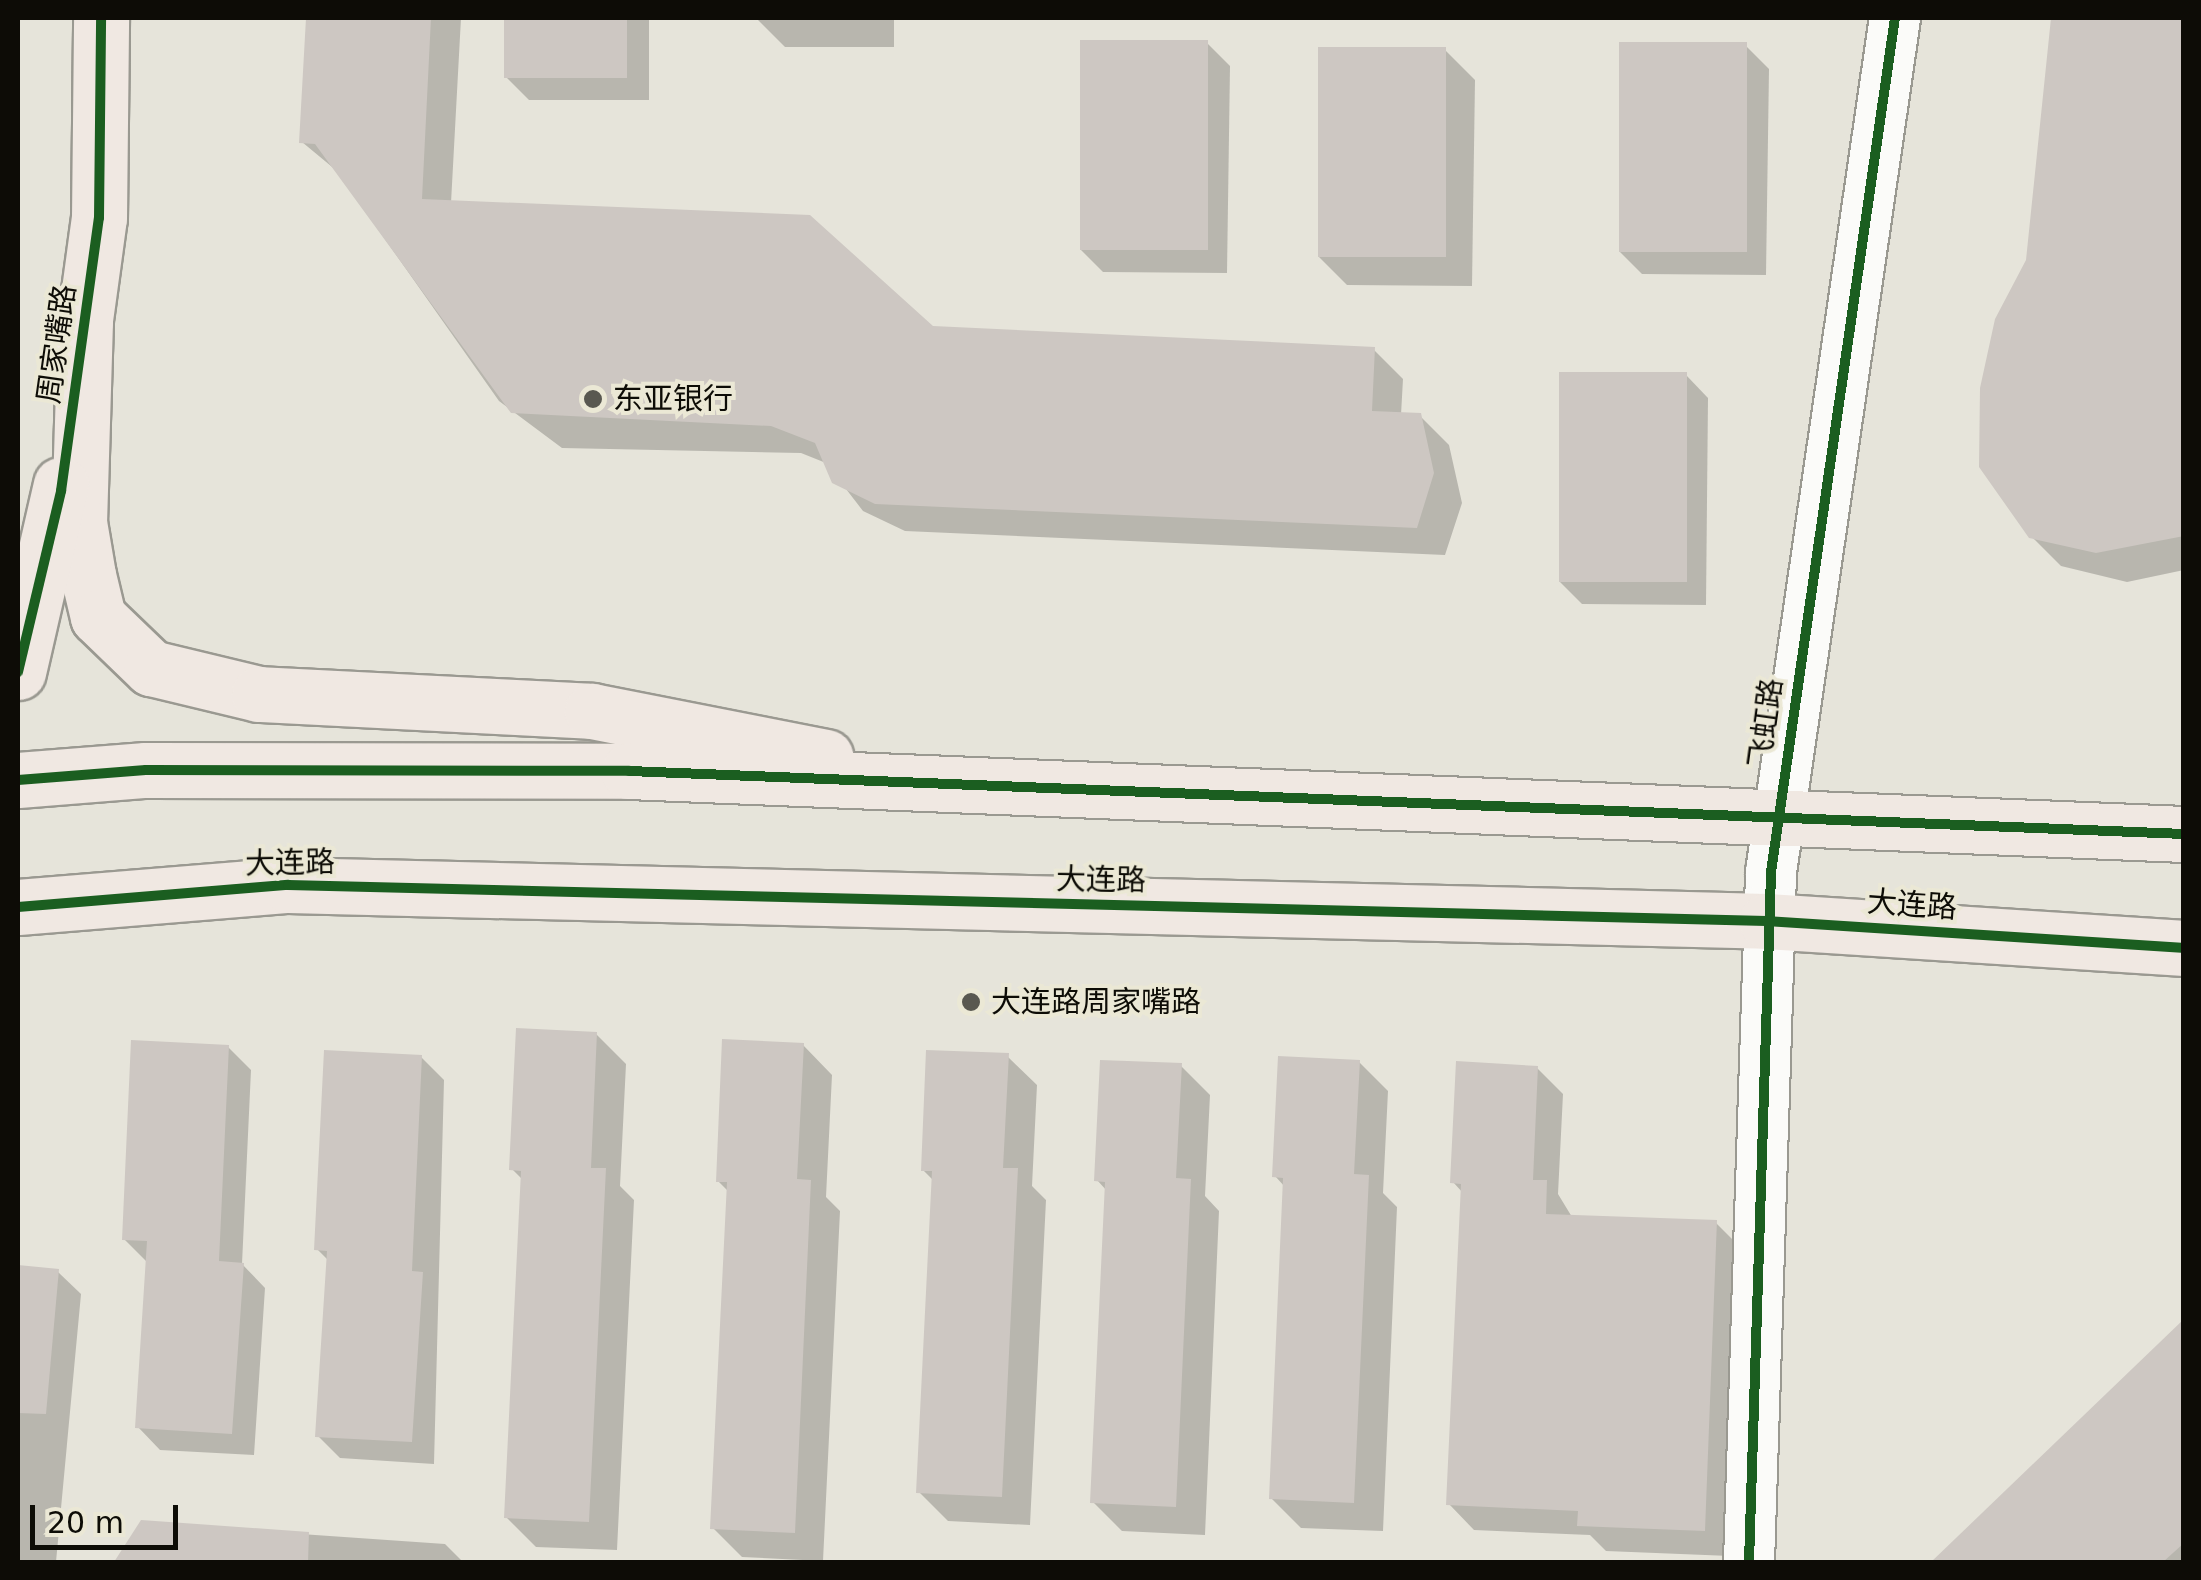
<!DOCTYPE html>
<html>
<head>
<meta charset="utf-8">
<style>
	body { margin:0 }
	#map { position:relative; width:2201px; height:1580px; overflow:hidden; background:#e6e4da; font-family:"DejaVu Sans","Noto Sans SC",sans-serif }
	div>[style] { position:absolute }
	.shadow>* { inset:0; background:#0003 }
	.building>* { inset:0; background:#cdc7c2; transform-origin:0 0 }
	.roads { filter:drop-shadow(2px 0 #9a9991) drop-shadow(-2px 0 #9a9991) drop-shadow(0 2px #9a9991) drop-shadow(0 -2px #9a9991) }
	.minor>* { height:50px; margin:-25px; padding:0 25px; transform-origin:25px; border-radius:25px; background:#fbfbf9 }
	.major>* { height:55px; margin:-27.5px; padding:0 27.5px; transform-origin:27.5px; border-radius:27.5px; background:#f0e8e2 }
	.cycleway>* { height:10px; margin:-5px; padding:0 5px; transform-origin:5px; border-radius:5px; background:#1b5e20 }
	.dots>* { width:28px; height:28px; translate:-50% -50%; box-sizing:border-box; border:5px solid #ebe8d5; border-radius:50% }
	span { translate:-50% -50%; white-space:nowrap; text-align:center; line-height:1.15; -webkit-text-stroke:8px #ebe8d5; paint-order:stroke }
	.street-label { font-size:30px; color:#0d0c06 }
	.poi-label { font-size:30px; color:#0d0c06 }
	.left { translate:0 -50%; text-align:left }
	.frame { position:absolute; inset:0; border:20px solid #0d0c06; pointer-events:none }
	.scale { position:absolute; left:30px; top:1505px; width:148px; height:45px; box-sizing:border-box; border:5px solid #0d0c06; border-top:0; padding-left:12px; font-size:30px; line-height:35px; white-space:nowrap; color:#0d0c06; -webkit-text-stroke:8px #ebe8d5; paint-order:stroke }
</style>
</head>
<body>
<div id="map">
	<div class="shadow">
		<div style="clip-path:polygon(308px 18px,461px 18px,451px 203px,932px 328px,1374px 350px,1403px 379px,1401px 415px,1420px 416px,1449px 445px,1462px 503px,1445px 555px,905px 531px,863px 511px,826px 463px,801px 453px,562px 448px,499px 401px,337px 171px,302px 142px)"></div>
		<div style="clip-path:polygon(506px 18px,649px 18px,649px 100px,529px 100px,506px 77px)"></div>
		<div style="clip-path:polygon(756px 18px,894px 18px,894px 47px,785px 47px)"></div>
		<div style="clip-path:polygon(2054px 18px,2184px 18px,2184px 570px,2127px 582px,2061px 566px,2031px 536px,2028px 261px)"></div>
		<div style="clip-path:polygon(1207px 43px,1230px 66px,1227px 273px,1103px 272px,1080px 249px)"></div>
		<div style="clip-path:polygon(1746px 46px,1769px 69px,1766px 275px,1642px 274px,1619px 251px)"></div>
		<div style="clip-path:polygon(1445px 50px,1475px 80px,1472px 286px,1347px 285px,1318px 256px)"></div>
		<div style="clip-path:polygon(1686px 375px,1708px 398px,1706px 605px,1582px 604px,1559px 581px)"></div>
		<div style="clip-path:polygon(596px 1034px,626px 1064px,620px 1186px,634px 1200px,617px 1550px,536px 1547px,506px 1517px,523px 1180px,512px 1169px)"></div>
		<div style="clip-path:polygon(803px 1045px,832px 1075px,826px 1197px,840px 1211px,823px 1561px,742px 1557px,713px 1528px,729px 1192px,718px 1181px)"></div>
		<div style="clip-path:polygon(228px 1047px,251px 1070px,242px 1264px,265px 1288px,254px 1455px,160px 1450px,138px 1427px,148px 1263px,124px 1239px)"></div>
		<div style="clip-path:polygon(1007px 1056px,1037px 1085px,1032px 1186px,1046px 1200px,1030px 1525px,948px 1521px,919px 1492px,934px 1181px,923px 1170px)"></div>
		<div style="clip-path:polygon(421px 1057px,444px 1080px,434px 1464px,340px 1458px,318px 1436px,329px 1261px,317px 1249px)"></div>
		<div style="clip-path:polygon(1359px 1062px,1388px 1091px,1383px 1193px,1397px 1207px,1383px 1531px,1301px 1528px,1271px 1498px,1285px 1187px,1275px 1176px)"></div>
		<div style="clip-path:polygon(1181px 1066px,1210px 1095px,1205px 1196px,1219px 1211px,1205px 1535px,1122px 1531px,1093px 1502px,1107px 1191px,1097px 1180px)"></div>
		<div style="clip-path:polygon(1537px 1068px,1563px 1094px,1558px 1194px,1572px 1217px,1716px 1223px,1742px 1249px,1730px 1556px,1606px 1551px,1590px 1535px,1474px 1530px,1449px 1504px,1463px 1193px,1453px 1182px)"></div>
		<div style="clip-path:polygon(18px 1268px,58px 1272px,81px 1294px,56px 1562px,18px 1562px)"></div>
		<div style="clip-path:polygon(2184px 1322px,2184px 1562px,1935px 1562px)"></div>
		<div style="clip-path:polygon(143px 1523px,445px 1544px,463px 1562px,123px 1562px)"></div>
	</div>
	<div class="building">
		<div style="clip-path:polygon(306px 18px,431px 18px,422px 199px,810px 215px,933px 326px,1375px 347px,1372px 411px,1421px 413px,1434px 473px,1417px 528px,875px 504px,832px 483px,815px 443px,771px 426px,511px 413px,315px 144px,299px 143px)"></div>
		<div style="left:504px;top:18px;width:123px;height:60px"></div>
		<div style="clip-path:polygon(2051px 18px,2184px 18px,2184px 536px,2096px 553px,2029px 538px,1979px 467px,1980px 388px,1995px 319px,2026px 260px)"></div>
		<div style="left:1080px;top:40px;width:128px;height:210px"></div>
		<div style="left:1619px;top:42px;width:128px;height:210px"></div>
		<div style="left:1318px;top:47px;width:128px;height:210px"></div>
		<div style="left:1559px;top:372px;width:128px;height:210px"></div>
		<div style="clip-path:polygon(516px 1028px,597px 1032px,591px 1168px,606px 1168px,589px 1522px,504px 1518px,521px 1171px,509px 1170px)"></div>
		<div style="clip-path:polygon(722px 1039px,804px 1043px,797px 1179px,811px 1180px,795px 1533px,710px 1529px,727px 1182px,716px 1182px)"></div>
		<div style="clip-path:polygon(131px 1040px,229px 1045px,219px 1261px,244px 1263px,232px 1434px,135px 1428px,147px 1241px,122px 1240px)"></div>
		<div style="clip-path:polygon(324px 1050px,422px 1055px,412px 1271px,423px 1272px,412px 1442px,315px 1437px,327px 1251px,314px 1250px)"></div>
		<div style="clip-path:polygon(926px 1050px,1009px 1053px,1003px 1168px,1018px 1168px,1002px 1497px,916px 1493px,932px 1171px,921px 1171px)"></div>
		<div style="clip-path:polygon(1278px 1056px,1360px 1060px,1354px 1174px,1369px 1175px,1354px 1503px,1269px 1499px,1283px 1178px,1272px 1177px)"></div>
		<div style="clip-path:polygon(1100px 1060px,1182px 1063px,1176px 1178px,1191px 1179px,1176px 1507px,1090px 1503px,1105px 1182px,1094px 1181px)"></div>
		<div style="clip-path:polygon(1456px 1061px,1538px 1066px,1533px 1180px,1547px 1180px,1546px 1214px,1717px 1220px,1705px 1531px,1577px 1526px,1578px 1511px,1446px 1505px,1461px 1184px,1450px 1183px)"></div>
		<div style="clip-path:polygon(18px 1265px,59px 1269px,46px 1414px,18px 1413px)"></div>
		<div style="clip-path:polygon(2184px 1319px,2184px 1543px,2163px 1562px,1931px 1562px)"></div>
		<div style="clip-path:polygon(141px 1520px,309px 1532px,308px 1562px,114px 1562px)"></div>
	</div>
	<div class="roads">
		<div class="minor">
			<div style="left:1749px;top:1562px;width:690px;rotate:-88.17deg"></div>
			<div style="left:1771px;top:872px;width:863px;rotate:-81.74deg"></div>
		</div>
		<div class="major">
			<div style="left:85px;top:321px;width:201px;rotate:91.7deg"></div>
			<div style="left:79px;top:522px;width:54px;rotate:80.4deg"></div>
			<div style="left:88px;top:575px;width:43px;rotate:76.6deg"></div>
			<div style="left:98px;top:617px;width:74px;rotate:43.9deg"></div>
			<div style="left:151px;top:668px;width:111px;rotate:13.5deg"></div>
			<div style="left:259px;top:694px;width:333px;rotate:2.9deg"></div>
			<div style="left:592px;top:711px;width:238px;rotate:11.1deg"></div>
			<div style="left:80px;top:356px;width:139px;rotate:-82.2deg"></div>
			<div style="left:99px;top:218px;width:200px;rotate:-89.4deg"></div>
			<div style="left:18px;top:672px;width:192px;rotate:-77.1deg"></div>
			<div style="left:18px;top:780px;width:128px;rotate:-4.5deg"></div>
			<div style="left:146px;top:770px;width:483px;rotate:0.1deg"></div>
			<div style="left:629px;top:771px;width:1556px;rotate:2.32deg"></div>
			<div style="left:18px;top:907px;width:271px;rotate:-4.7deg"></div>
			<div style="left:288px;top:885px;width:1479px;rotate:1.39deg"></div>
			<div style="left:1767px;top:921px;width:418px;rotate:3.7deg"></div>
		</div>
	</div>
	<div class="cycleway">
		<div style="left:18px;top:672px;width:186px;rotate:-76.6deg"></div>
		<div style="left:61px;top:491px;width:276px;rotate:-82.1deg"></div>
		<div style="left:99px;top:218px;width:200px;rotate:-89.4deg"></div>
		<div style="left:18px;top:780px;width:128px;rotate:-4.5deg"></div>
		<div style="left:146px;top:770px;width:483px;rotate:0.1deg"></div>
		<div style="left:629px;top:771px;width:1556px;rotate:2.32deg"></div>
		<div style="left:18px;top:907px;width:271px;rotate:-4.7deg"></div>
		<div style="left:288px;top:885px;width:1479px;rotate:1.39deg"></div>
		<div style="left:1767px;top:921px;width:418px;rotate:3.7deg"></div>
		<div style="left:1749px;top:1562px;width:690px;rotate:-88.17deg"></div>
		<div style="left:1771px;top:872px;width:863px;rotate:-81.74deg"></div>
	</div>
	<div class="dots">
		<div style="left:593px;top:399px;background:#595850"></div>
		<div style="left:971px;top:1002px;background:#595850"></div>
	</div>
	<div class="street-label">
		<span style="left:57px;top:344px;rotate:-82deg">周家嘴路</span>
		<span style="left:1766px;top:723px;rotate:-82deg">飞虹路</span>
		<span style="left:290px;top:863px;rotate:-1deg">大连路</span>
		<span style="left:1101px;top:880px;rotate:1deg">大连路</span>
		<span style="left:1912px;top:905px;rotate:4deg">大连路</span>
	</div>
	<div class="poi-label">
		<span class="left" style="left:613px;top:399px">东亚银行</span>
		<span class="left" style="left:991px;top:1002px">大连路周家嘴路</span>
	</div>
	<div class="frame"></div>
	<div class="scale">20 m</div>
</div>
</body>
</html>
